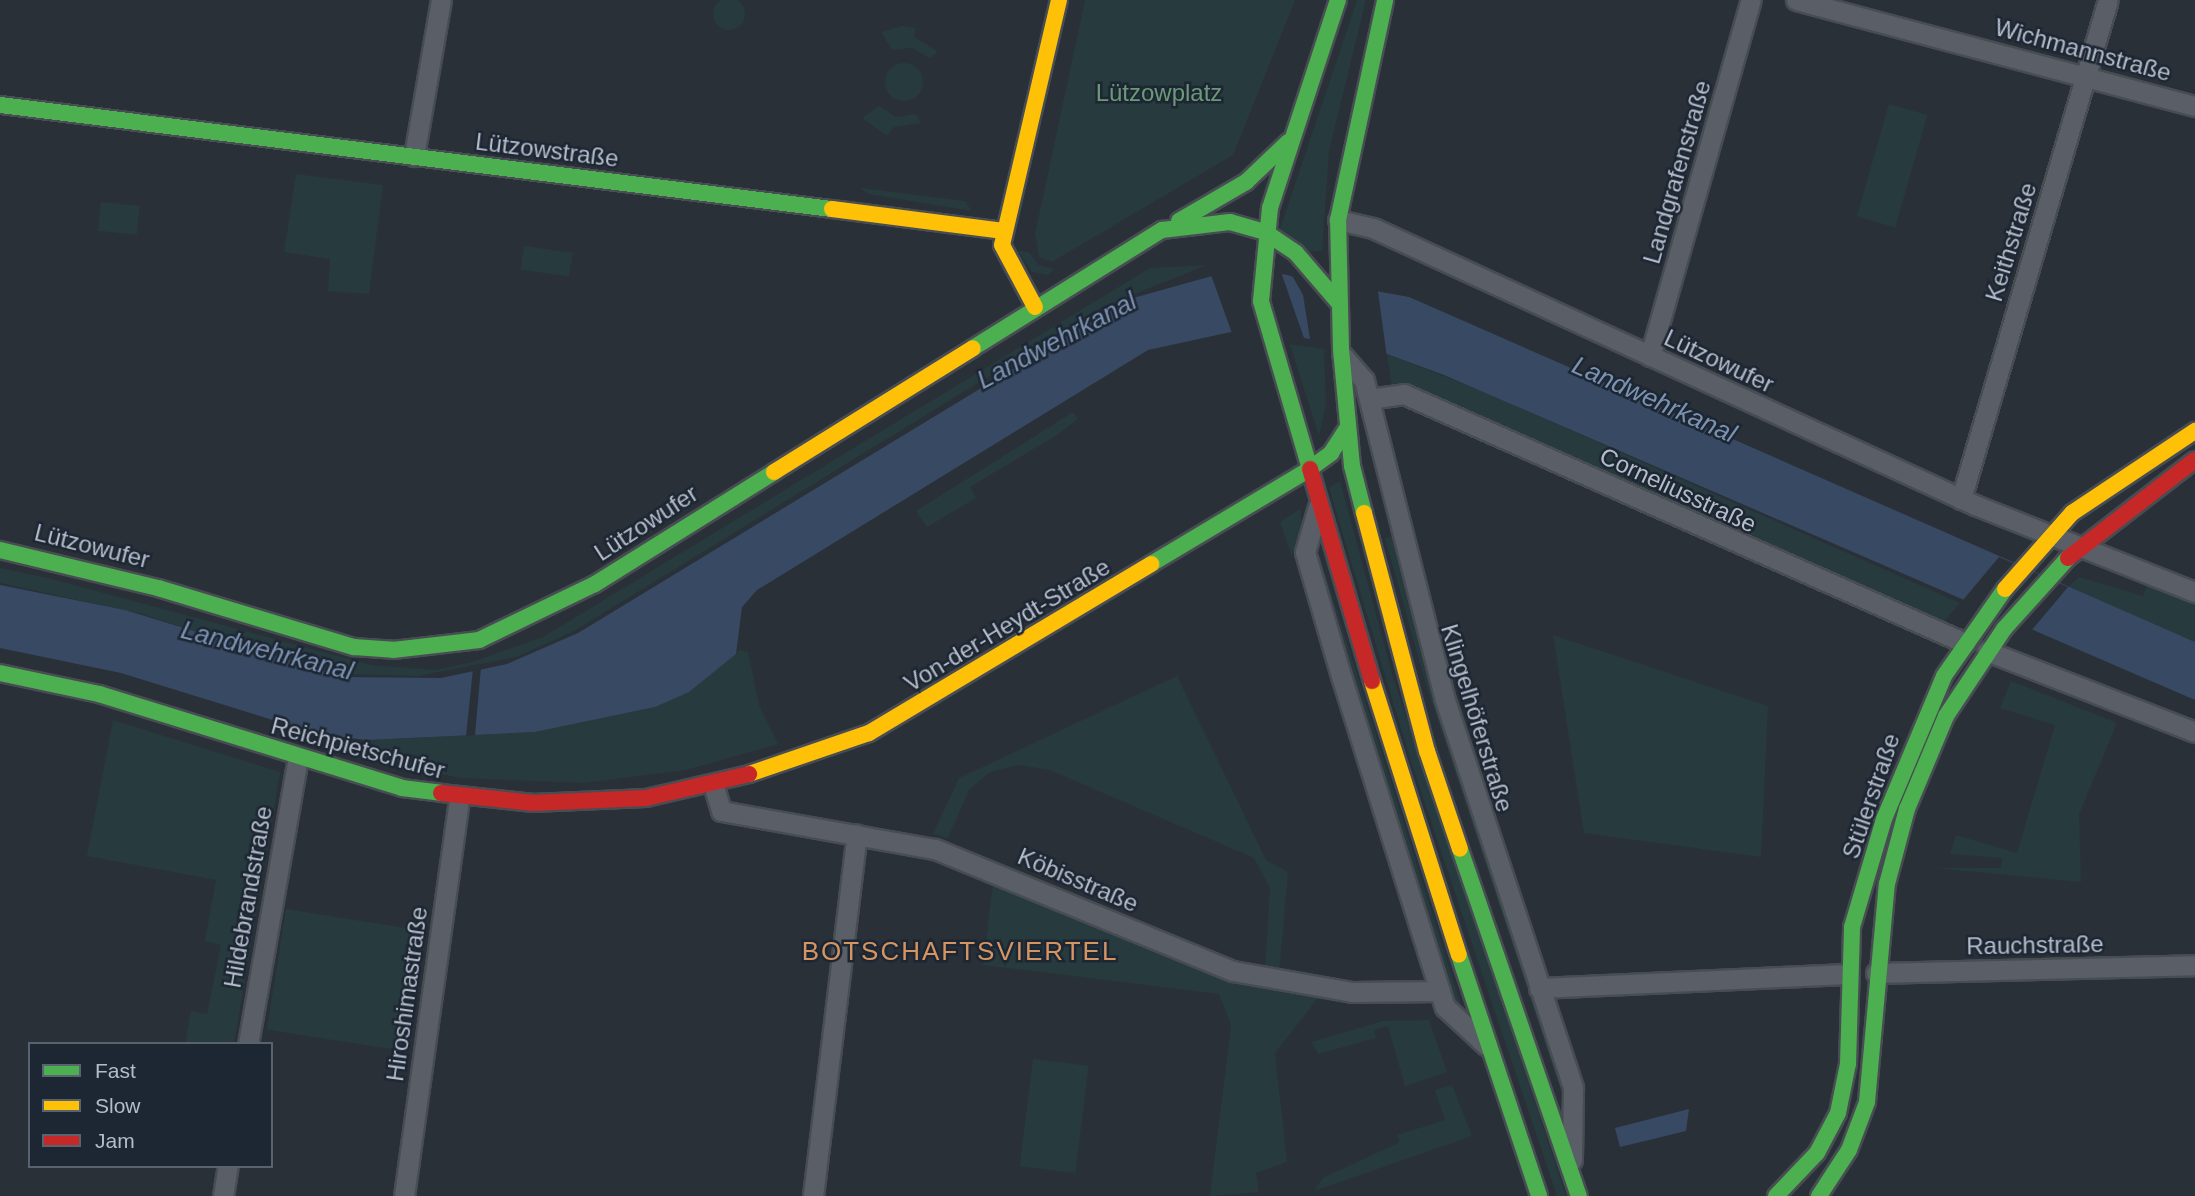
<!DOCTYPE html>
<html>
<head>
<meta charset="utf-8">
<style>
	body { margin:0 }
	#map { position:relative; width:2195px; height:1196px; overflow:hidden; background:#2a3038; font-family:Helvetica,sans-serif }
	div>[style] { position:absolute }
	.green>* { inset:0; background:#273a3e; transform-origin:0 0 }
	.round { border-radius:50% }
	.water>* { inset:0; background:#384963 }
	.pier>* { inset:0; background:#2a3038 }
	.roads { filter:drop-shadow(2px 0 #484c53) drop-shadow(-2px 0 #484c53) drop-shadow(0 2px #484c53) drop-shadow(0 -2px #484c53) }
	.street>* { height:19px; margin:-9.5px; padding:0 9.5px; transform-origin:9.5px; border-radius:9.5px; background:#5a5e66 }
	.fast>* { height:16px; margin:-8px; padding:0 8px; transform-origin:8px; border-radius:8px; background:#4caf50 }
	.slow>* { height:16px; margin:-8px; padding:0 8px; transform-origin:8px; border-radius:8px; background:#ffc107 }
	.jam>* { height:16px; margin:-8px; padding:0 8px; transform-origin:8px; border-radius:8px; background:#c62828 }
	span { translate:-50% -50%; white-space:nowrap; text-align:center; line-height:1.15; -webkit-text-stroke:5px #1d2633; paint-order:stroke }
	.street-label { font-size:24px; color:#b4bcc9 }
	.park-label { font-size:24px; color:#6b9a76 }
	.water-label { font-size:26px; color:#7c92b1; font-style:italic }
	.neighbourhood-label { font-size:26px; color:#d59563; letter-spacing:2px }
	.legend { position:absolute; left:28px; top:1042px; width:245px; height:126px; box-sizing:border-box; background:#1d2633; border:2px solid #59626f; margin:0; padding:9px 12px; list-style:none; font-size:21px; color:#b4bcc9 }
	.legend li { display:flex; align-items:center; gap:14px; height:35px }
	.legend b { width:35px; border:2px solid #59626f }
</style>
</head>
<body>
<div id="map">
	<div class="green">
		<div class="round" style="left:713px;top:-2px;width:32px;height:32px"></div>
		<div style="clip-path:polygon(1085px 0,1295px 0,1233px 155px,1052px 262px,1039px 257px,1035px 234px)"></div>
		<div style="clip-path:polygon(1357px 0,1366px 0,1329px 151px,1322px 251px,1305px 252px,1280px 229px)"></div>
		<div style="clip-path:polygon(902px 26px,916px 28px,914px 37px,938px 52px,930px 58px,912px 48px,892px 50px,881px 32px)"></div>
		<div class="round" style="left:885px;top:63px;width:38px;height:38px"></div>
		<div style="left:1889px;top:104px;width:40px;height:117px;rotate:16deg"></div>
		<div style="clip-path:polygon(879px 106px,896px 117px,916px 114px,921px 123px,894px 127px,887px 136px,862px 118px)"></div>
		<div style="clip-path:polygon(296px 174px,383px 185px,369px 294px,328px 291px,330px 259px,284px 252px)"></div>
		<div style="clip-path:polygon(860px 188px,965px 201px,972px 211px,868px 194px)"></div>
		<div style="left:101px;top:202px;width:39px;height:29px;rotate:6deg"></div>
		<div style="left:524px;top:246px;width:49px;height:24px;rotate:8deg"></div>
		<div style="clip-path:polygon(1017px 250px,1030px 253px,1038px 265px,1054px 269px,1048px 275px,1032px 272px)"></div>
		<div style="clip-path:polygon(1207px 265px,1102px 307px,574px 631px,516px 657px,417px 676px,349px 674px,285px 661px,142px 614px,0 583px,0 568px,48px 578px,371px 665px,436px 670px,472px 662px,543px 637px,1150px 268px)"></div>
		<div style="clip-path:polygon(1289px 342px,1324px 346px,1326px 404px,1319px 436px)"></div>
		<div style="clip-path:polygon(1387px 354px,1487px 393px,1960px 603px,1940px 626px,1392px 388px)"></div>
		<div style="clip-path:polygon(1073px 412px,1078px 419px,1057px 435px,970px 487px,976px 498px,927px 527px,916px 511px)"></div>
		<div style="clip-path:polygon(1340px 481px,1393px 677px,1566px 1196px,1557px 1196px,1412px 765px,1329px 488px)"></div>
		<div style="clip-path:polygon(1300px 509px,1302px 522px,1292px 557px,1280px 522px)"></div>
		<div style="clip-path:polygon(1392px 536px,1438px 699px,1568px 1090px,1567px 1110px,1427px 688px,1385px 538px)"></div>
		<div style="clip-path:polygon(1315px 553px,1320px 557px,1465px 1018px,1455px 1011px)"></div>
		<div style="clip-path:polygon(2079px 577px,2143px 596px,2147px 585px,2195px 602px,2195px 642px,2068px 587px)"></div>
		<div style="clip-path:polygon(1553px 635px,1768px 706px,1761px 857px,1584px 833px)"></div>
		<div style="clip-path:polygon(740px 650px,748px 652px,759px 705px,778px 744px,686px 770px,584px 783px,460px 778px,363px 757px,367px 740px,535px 732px,655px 707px)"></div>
		<div style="clip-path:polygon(1177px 676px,1266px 860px,1288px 872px,1279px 975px,1265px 971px,1270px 888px,1254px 858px,1050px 770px,1018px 765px,990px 772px,969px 790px,948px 838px,933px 834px,959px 778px)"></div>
		<div style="clip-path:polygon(2011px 681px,2117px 723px,2079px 814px,2081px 882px,1935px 868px,2001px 868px,2002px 858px,1950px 854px,1956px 835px,2017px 853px,2055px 725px,2000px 708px)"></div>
		<div style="clip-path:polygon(113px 720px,280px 772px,234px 1044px,185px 1044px,191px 1011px,207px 1014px,221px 945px,205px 941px,216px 880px,87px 856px)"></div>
		<div style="clip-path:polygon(993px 884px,1238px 981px,1318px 998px,1275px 1053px,1287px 1162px,1256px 1173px,1259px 1192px,1210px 1196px,1231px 1025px,1219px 994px,983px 965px)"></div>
		<div style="left:286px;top:909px;width:134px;height:122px;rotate:9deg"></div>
		<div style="clip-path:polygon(1429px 1020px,1447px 1072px,1405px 1086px,1388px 1026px,1374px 1030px,1376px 1038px,1318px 1054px,1312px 1042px,1383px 1021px)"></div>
		<div style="left:1033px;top:1059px;width:56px;height:108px;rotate:7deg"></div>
		<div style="clip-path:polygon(1452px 1085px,1472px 1136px,1314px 1191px,1323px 1178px,1400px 1142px,1397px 1135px,1445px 1120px,1435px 1090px)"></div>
	</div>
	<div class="water">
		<div style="clip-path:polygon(1282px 274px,1409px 297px,2195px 642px,2195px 700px,1444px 375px,1387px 354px,1231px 332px,1148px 350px,757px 590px,742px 607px,736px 654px,689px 692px,655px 707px,535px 732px,367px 740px,318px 734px,121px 673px,0 648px,0 585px,125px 610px,345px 677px,441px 678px,507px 664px,578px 633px,1126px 300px,1212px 276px)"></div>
		<div style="clip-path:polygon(1689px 1109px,1686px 1131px,1620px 1147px,1615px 1128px)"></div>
	</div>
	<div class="pier">
		<div style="clip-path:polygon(evenodd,1210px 272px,1300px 272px,1377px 284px,1387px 358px,1233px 336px,1210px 272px,1281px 272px,1293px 277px,1303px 295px,1310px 339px,1304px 338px,1281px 272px)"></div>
		<div style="clip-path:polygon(1999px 557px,2068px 587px,2030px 632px,1963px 600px)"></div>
		<div style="clip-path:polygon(481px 667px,475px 735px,466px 736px,473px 669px)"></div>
	</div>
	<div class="roads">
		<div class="street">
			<div style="left:1796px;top:0;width:413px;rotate:14.9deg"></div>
			<div style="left:414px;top:156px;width:158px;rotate:-80.2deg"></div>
			<div style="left:1338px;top:220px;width:36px;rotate:13deg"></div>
			<div style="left:1373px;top:228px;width:663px;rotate:24.71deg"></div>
			<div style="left:1975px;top:505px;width:237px;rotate:21.6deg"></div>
			<div style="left:1342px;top:355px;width:33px;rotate:49deg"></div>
			<div style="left:1364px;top:380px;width:327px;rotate:75.8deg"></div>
			<div style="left:1444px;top:697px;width:412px;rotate:71.7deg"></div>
			<div style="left:1573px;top:1088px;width:72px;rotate:90.8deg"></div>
			<div style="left:1650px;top:356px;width:370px;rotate:-74.2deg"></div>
			<div style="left:1369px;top:399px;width:35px;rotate:-8deg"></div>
			<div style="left:1404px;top:394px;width:614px;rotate:23.93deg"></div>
			<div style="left:1961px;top:499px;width:520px;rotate:-73.59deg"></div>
			<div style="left:1318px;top:507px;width:47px;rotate:106.1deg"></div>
			<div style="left:1305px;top:552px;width:132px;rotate:73.8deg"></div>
			<div style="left:1342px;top:679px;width:344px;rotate:72.6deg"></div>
			<div style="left:1445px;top:1007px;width:57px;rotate:42.9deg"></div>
			<div style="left:1987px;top:651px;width:223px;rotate:21.3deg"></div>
			<div style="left:713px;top:784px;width:28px;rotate:73deg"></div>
			<div style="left:721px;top:811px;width:217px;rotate:10.1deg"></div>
			<div style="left:935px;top:849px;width:322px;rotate:22.3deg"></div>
			<div style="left:1233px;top:971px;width:121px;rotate:10deg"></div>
			<div style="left:1352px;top:992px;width:88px;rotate:-0.7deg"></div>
			<div style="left:1876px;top:973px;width:319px;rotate:-1.4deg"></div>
			<div style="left:1539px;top:988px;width:308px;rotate:-2.6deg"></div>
			<div style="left:248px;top:1044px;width:290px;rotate:-80.1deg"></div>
			<div style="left:223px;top:1196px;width:30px;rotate:-81deg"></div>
			<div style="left:404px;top:1196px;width:402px;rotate:-82.1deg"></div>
			<div style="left:813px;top:1196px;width:364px;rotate:-83.1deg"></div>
		</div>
		<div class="fast">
			<div style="left:0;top:105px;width:838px;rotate:7.13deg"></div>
			<div style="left:1179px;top:221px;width:78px;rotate:-30.2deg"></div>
			<div style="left:1246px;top:182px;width:58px;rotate:-43.6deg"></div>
			<div style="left:973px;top:348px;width:223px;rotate:-32deg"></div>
			<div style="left:1162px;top:230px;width:68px;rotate:-6.7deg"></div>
			<div style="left:1230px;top:222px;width:36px;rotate:16deg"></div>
			<div style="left:1265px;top:232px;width:37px;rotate:34deg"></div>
			<div style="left:1296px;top:253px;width:65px;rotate:49.4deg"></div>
			<div style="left:1310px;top:469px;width:175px;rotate:-106.3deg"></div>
			<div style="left:1261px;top:301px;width:93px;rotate:-84.5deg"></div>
			<div style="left:1270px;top:208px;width:219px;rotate:-71.9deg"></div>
			<div style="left:1364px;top:513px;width:49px;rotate:-104.3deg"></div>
			<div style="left:1352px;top:466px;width:118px;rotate:-95.4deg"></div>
			<div style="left:1341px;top:349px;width:129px;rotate:-91.3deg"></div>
			<div style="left:1338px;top:220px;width:225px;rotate:-77.9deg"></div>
			<div style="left:0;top:550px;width:163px;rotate:13.5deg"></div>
			<div style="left:158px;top:588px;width:205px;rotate:16.8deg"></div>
			<div style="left:354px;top:647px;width:39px;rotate:4deg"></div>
			<div style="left:393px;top:650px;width:87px;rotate:-6.6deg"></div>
			<div style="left:479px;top:640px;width:129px;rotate:-25.8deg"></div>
			<div style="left:595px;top:584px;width:211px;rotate:-32deg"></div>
			<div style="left:1151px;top:564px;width:183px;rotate:-30.9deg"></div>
			<div style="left:1308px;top:470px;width:29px;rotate:-36deg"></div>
			<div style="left:1331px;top:453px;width:30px;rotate:-57deg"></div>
			<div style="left:0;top:673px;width:101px;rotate:12deg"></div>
			<div style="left:99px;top:694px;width:317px;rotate:17.2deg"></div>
			<div style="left:402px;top:788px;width:39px;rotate:7deg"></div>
			<div style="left:1460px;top:849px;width:367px;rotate:71.1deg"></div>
			<div style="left:1459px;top:955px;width:254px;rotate:71.6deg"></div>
			<div style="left:1776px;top:1196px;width:59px;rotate:-46.4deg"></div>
			<div style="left:1817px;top:1153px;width:45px;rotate:-62.3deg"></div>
			<div style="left:1838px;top:1113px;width:50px;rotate:-78.5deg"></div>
			<div style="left:1848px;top:1064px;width:137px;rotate:-88.3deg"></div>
			<div style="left:1852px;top:927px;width:113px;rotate:-73.5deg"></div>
			<div style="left:1884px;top:819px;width:155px;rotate:-67.2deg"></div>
			<div style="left:1944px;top:676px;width:106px;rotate:-55deg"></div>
			<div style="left:1819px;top:1196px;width:55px;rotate:-56.9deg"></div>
			<div style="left:1849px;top:1150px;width:51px;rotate:-69.4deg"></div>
			<div style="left:1867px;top:1102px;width:219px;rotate:-84.8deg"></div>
			<div style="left:1887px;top:884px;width:78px;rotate:-75.1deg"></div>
			<div style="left:1907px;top:809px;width:101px;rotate:-67.2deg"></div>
			<div style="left:1946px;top:716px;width:105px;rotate:-56.3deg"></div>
			<div style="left:2004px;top:629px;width:96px;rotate:-48deg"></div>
		</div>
		<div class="slow">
			<div style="left:832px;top:209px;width:173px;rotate:7.3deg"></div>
			<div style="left:1035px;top:307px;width:70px;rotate:-118deg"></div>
			<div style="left:1002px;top:245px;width:252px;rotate:-76.9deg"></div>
			<div style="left:774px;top:472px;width:234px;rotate:-31.9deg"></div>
			<div style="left:1364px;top:513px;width:246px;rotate:75.2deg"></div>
			<div style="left:1427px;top:751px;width:103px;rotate:71.4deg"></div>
			<div style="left:2005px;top:589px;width:101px;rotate:-48.6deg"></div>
			<div style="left:2072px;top:513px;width:148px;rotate:-33.7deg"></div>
			<div style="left:1372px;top:681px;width:287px;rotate:72.4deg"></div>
			<div style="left:749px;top:774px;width:127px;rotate:-18.9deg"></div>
			<div style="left:869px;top:733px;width:329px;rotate:-30.9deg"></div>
		</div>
		<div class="jam">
			<div style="left:1310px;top:469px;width:221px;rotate:73.7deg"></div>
			<div style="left:2068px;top:558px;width:160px;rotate:-37.7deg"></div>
			<div style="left:441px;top:793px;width:93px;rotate:6.2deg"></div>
			<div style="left:533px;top:803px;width:113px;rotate:-2.5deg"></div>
			<div style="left:646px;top:798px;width:106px;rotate:-13.1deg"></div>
		</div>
	</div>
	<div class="street-label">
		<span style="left:2083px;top:50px;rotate:15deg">Wichmannstraße</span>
		<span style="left:547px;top:150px;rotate:7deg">Lützowstraße</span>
		<span style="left:1677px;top:172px;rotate:-74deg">Landgrafenstraße</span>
		<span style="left:2011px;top:242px;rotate:-73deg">Keithstraße</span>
		<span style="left:1719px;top:361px;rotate:25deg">Lützowufer</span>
		<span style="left:1678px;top:490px;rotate:25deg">Corneliusstraße</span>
		<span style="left:646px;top:523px;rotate:-33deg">Lützowufer</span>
		<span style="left:92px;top:546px;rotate:14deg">Lützowufer</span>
		<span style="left:1007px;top:625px;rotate:-31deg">Von-der-Heydt-Straße</span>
		<span style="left:1477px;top:718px;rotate:73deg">Klingelhöferstraße</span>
		<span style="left:358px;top:748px;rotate:15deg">Reichpietschufer</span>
		<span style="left:1871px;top:796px;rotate:-71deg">Stülerstraße</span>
		<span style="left:1078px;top:880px;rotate:23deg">Köbisstraße</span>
		<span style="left:248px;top:897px;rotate:-80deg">Hildebrandstraße</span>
		<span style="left:2035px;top:945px;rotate:-1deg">Rauchstraße</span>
		<span style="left:407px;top:994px;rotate:-82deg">Hiroshimastraße</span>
	</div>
	<div class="park-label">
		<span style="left:1159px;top:93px">Lützowplatz</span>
	</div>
	<div class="water-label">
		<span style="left:1057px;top:341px;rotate:-28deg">Landwehrkanal</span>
		<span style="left:1654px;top:400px;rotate:24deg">Landwehrkanal</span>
		<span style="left:267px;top:651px;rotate:14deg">Landwehrkanal</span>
	</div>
	<div class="neighbourhood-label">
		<span style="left:960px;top:952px">BOTSCHAFTSVIERTEL</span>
	</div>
	<ul class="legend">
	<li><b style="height:9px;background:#4caf50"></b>Fast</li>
	<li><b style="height:9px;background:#ffc107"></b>Slow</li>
	<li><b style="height:9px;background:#c62828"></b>Jam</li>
	</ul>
</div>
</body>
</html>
